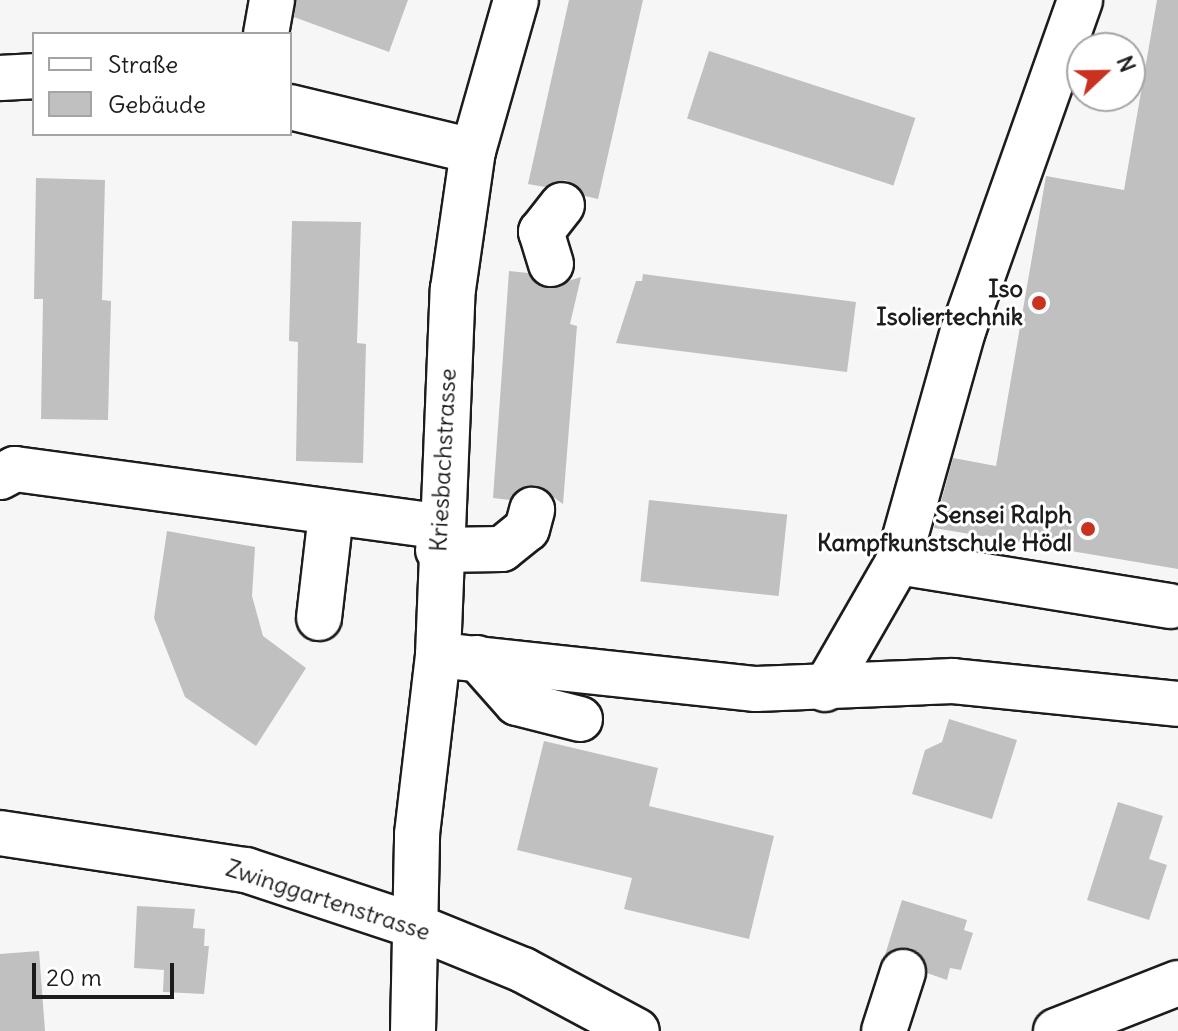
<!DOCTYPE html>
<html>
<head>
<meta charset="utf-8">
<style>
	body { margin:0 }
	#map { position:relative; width:1178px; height:1031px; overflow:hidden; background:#f6f6f6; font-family:Delius,sans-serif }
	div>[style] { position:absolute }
	.building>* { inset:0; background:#c0c0c0; transform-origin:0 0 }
	.roads { filter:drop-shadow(2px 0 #1c1c1c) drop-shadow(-2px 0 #1c1c1c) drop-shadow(0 2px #1c1c1c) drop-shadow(0 -2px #1c1c1c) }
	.minor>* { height:44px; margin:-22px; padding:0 22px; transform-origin:22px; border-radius:22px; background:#fff }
	.dots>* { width:22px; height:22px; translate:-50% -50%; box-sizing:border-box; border:4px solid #fff; border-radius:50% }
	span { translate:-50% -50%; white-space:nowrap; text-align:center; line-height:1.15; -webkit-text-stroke:6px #fff; paint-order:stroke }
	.poi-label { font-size:24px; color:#1c1c1c; font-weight:700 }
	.right { translate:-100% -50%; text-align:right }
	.street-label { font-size:24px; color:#1c1c1c }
	.legend { position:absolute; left:32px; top:32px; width:260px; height:104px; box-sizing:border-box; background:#fff; border:2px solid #a4a4a4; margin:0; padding:10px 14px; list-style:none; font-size:24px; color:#1c1c1c }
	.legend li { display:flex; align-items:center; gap:16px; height:40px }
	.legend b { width:40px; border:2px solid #a4a4a4 }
	.north { position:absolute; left:1066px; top:32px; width:80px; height:80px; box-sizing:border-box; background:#fff; border:2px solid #a4a4a4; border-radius:50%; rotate:68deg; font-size:22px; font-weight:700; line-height:32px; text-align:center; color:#1c1c1c }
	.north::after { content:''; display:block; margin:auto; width:28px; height:36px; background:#c8321e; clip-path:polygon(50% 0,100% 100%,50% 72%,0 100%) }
	.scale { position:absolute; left:32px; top:963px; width:142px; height:36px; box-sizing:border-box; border:4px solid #1c1c1c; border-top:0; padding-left:10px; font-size:24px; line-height:28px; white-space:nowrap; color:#1c1c1c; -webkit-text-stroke:6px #fff; paint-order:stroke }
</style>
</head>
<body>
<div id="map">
	<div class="building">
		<div style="clip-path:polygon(296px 0,408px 0,389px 52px,294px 17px)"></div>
		<div style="clip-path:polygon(569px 0,643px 0,598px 199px,585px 196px,566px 180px,545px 187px,528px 184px)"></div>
		<div style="clip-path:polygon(1157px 0,1178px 0,1178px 569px,934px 528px,953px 458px,996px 466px,1046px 176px,1124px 190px)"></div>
		<div style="left:709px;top:51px;width:217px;height:71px;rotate:18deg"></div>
		<div style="clip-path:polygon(36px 178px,105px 180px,102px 300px,111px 301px,108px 420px,41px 419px,43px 299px,34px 299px)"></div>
		<div style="clip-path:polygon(292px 221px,361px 222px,357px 343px,366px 344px,363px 463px,296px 461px,298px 342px,289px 341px)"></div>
		<div style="clip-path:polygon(509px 271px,528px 273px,546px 288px,581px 277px,570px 324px,577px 326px,563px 504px,538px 486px,525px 486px,510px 500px,493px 498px)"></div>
		<div style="clip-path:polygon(643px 274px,856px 302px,847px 372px,616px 343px,636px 281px,642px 281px)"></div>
		<div style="left:649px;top:500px;width:139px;height:82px;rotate:6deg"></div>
		<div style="clip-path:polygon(167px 531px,255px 547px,252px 596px,263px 636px,306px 668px,256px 746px,185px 697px,154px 618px)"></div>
		<div style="clip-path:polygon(949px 719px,1017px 740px,992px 819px,912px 794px,925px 750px,942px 742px)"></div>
		<div style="clip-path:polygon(544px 741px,658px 768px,649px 806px,774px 836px,749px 939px,624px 909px,632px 878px,517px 850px)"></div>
		<div style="clip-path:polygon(1118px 802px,1163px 816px,1149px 859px,1167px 865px,1149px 920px,1087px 900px)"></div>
		<div style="clip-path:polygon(902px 900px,967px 920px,964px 930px,973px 933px,961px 970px,950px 968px,947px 980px,927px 973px,922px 956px,910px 948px,885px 955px)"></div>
		<div style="clip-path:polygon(137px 906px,195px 909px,193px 928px,205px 929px,204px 946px,209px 946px,204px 994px,163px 992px,164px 970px,134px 968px)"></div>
		<div style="clip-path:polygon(39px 951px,45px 1031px,0 1031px,0 954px)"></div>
	</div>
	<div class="roads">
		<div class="minor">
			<div style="left:266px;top:34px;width:35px;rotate:-80deg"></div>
			<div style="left:0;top:78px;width:34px;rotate:-3deg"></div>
			<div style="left:290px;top:107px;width:188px;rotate:13.5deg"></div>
			<div style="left:551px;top:264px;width:34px;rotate:-107deg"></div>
			<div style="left:541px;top:232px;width:34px;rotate:-52deg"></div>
			<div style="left:0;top:477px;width:17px;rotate:-28deg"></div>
			<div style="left:15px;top:469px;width:428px;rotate:7.7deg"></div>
			<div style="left:438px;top:550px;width:64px;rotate:-0.9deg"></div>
			<div style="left:502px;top:549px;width:32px;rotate:-39deg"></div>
			<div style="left:527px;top:529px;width:20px;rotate:-75deg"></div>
			<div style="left:898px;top:562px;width:276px;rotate:9.2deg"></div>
			<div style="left:319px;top:618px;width:105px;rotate:-83.4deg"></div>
			<div style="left:438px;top:655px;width:320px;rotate:6.1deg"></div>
			<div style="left:756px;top:689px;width:197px;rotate:-2.3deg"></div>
			<div style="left:953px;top:681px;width:226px;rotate:5.8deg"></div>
			<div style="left:477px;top:658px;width:60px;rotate:48.4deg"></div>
			<div style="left:517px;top:703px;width:65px;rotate:14.3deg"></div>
			<div style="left:825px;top:689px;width:146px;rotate:-60.1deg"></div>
			<div style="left:898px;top:562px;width:240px;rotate:-74.3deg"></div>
			<div style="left:963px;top:331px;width:351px;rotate:-70.5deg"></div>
			<div style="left:0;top:833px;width:249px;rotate:8.6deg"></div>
			<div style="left:246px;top:870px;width:178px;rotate:18.3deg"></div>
			<div style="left:415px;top:926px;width:117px;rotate:22.2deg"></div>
			<div style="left:523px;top:970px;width:129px;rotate:28.2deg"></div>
			<div style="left:413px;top:1031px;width:197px;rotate:-88.8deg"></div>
			<div style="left:417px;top:834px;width:180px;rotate:-83.3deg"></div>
			<div style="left:438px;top:655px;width:366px;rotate:-87.7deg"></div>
			<div style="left:453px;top:289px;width:139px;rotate:-81.8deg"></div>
			<div style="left:473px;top:151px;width:157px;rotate:-74.1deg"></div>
			<div style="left:884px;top:1031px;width:62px;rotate:-72.1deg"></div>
			<div style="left:1056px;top:1031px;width:131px;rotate:-21.5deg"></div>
		</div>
	</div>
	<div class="dots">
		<div style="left:1039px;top:303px;background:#c8321e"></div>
		<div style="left:1088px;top:529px;background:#c8321e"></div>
	</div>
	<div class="poi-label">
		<span class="right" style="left:1023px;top:303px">Iso<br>Isoliertechnik</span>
		<span class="right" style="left:1072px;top:529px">Sensei Ralph<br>Kampfkunstschule Hödl</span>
	</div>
	<div class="street-label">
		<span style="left:443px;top:460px;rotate:-87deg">Kriesbachstrasse</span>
		<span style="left:328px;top:900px;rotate:18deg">Zwinggartenstrasse</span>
	</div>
	<ul class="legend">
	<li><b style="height:10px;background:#fff"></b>Straße</li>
	<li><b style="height:22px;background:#c0c0c0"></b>Gebäude</li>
	</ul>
	<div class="north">N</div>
	<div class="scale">20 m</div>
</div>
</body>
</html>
